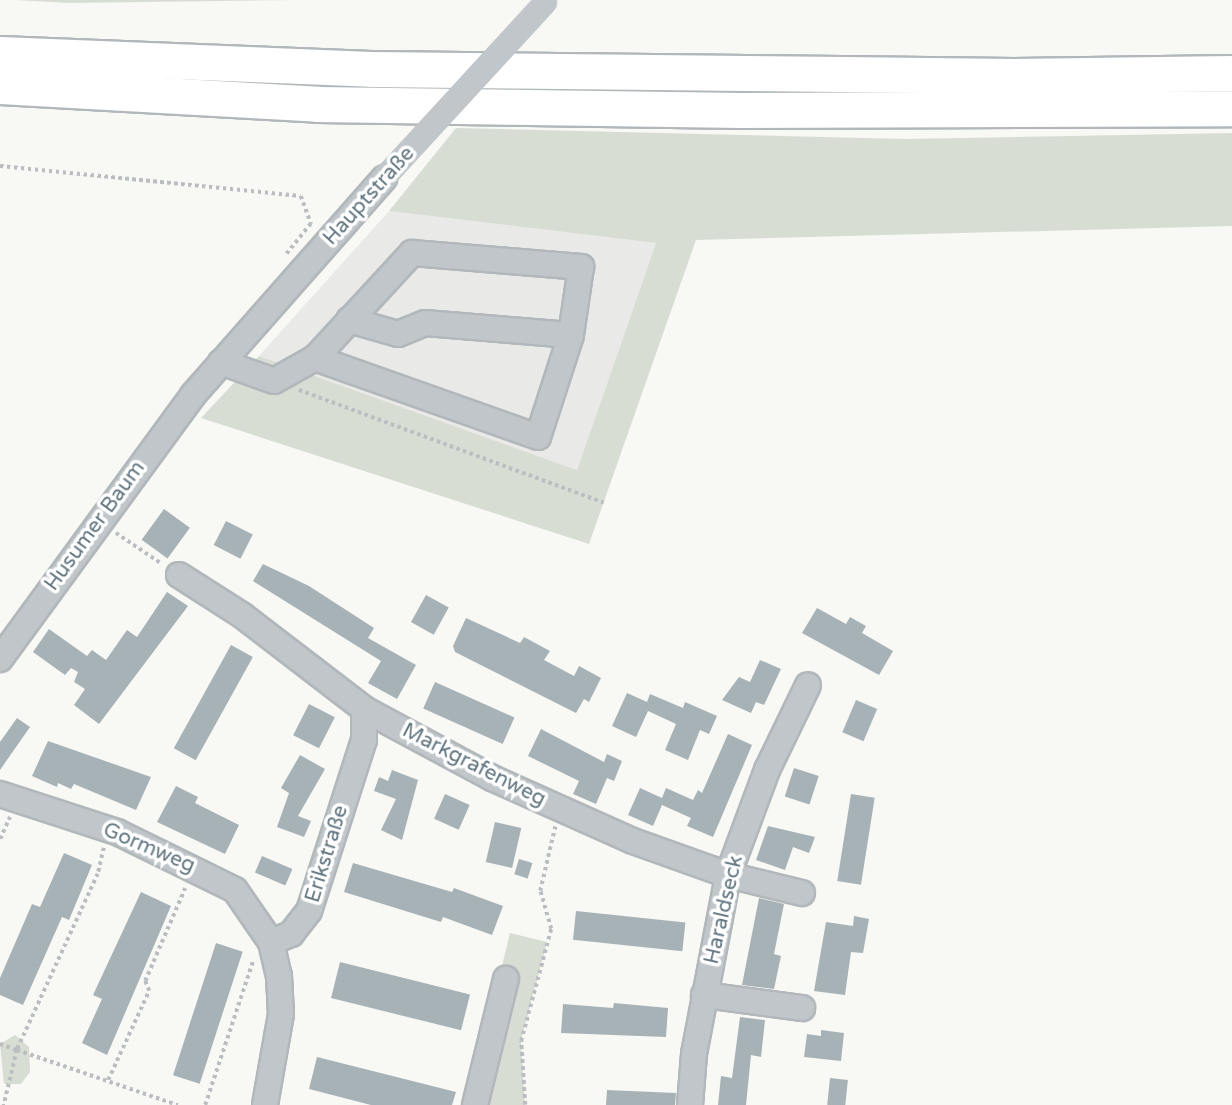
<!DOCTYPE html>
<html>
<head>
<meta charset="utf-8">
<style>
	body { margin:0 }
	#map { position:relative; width:1232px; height:1105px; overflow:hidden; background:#f8f8f5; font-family:"Varela Round",sans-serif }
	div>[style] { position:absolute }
	.built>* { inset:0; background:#e9e9e8 }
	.green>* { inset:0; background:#d8ddd4 }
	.building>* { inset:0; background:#a7b2b6; transform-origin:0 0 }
	.path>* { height:3.5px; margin-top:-1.75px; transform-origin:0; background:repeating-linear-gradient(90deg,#babec0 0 3.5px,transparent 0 7px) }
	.roads { filter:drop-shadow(2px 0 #b1b7ba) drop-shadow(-2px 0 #b1b7ba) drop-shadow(0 2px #b1b7ba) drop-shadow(0 -2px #b1b7ba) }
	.minor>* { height:24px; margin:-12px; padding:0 12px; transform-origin:12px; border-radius:12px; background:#c0c6c9 }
	.highway>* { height:35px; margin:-17.5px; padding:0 17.5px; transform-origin:17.5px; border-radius:17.5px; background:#fff }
	.minor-bridge>* { height:24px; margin:-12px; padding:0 12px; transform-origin:12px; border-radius:12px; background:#c0c6c9 }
	span { translate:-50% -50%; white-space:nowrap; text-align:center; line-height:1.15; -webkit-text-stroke:7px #fff; paint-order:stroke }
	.street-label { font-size:21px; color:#627680 }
</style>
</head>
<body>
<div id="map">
	<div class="built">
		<div style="clip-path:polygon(389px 211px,656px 243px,577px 470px,259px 356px)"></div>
	</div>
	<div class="green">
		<div style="clip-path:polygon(16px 0,293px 0,69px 3px)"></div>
		<div style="clip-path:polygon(456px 128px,907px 139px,1232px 133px,1232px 226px,696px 240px,589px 544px,201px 418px,259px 356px,577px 470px,656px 243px,389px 211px)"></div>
		<div style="clip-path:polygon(510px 933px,547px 942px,521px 1041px,525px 1105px,468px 1105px)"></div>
		<div style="clip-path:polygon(15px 1035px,29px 1047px,30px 1072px,21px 1084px,4px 1084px,0 1044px)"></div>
	</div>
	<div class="building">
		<div style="left:164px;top:509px;width:32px;height:38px;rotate:36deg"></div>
		<div style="left:226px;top:521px;width:30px;height:27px;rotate:27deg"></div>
		<div style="clip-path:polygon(263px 564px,309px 586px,374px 628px,368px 638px,416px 665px,397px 699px,368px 683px,381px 661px,253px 581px)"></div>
		<div style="clip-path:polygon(167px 592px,188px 606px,99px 724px,74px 705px,85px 689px,74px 682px,78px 672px,71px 668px,65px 675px,33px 652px,49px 629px,87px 656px,92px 650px,106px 660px,127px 630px,137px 637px)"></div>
		<div style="left:426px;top:595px;width:26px;height:31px;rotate:29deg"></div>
		<div style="clip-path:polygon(817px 608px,846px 624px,850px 617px,866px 626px,862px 633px,893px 651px,879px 675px,802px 633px)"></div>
		<div style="clip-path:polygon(466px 618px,520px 643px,524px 637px,550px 651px,544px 660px,574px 676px,579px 666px,601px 678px,589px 702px,584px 699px,576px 713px,455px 652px,453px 646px)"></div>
		<div style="left:231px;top:645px;width:25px;height:118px;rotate:29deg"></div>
		<div style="clip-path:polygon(760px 660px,781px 669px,764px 705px,756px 702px,751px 713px,722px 700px,739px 677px,750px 682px)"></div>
		<div style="left:435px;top:682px;width:87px;height:29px;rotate:24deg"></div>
		<div style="clip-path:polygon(627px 693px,647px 702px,650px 694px,683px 708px,685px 702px,717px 716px,709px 734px,700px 730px,688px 760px,665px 750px,676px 724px,648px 711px,636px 737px,612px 726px)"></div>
		<div style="left:856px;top:700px;width:23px;height:35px;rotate:23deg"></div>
		<div style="left:309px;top:704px;width:29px;height:35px;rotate:27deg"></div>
		<div style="clip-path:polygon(17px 718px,30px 727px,0 770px,0 742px)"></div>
		<div style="clip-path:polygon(541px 729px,604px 762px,607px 754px,622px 761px,614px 781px,607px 778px,596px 804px,573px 794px,579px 781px,528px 756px)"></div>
		<div style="clip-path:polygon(728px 734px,752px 745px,713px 837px,687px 826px,691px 818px,662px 805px,653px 826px,628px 815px,640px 788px,662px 798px,666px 788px,693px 800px,698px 790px,702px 793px)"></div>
		<div style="clip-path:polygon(48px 741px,151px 777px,136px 810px,74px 784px,71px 789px,58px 783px,57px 787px,32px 776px)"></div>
		<div style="clip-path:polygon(300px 755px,325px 769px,298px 816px,311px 821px,304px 837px,277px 827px,289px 793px,281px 788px)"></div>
		<div style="left:794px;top:768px;width:26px;height:30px;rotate:18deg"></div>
		<div style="clip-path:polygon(392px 770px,418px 780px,402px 840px,381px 830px,396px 799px,374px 791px,379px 777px,388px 781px)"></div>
		<div style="clip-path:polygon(176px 786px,198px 797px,195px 803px,239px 825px,225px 854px,157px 822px)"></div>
		<div style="left:445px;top:794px;width:27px;height:27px;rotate:24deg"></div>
		<div style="left:851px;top:794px;width:24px;height:88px;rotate:9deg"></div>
		<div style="left:495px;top:822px;width:27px;height:41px;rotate:13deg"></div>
		<div style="clip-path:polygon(768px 826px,815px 837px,809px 853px,793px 847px,785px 870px,756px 860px)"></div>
		<div style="clip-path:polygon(64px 853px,92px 865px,69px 920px,62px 917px,23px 1005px,0 995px,0 978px,32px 904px,40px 907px)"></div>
		<div style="left:262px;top:856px;width:33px;height:18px;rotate:23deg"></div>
		<div style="left:519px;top:859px;width:14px;height:16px;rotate:17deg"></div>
		<div style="clip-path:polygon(353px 863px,452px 892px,454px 888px,503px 906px,492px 935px,443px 917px,441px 922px,344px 892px)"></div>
		<div style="clip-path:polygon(141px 892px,171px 906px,107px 1055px,82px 1043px,102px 999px,93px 995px)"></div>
		<div style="clip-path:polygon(759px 898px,784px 904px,774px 954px,781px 956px,774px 989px,742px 985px)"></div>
		<div style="left:576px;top:911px;width:110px;height:29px;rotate:6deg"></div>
		<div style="clip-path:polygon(854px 916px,869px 919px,863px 953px,851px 952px,845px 995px,814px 991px,826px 922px,853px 926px)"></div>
		<div style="left:216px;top:943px;width:28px;height:139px;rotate:18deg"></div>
		<div style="left:340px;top:962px;width:134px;height:37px;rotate:14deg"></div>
		<div style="clip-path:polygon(614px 1003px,668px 1008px,666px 1037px,561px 1033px,563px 1004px,613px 1008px)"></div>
		<div style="clip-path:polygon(740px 1017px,765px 1020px,761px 1057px,751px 1055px,746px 1105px,718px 1105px,721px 1076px,732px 1078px)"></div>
		<div style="clip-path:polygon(821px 1030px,844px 1033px,841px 1061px,804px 1057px,807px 1034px,821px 1036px)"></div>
		<div style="clip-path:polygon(317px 1057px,456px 1092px,452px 1105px,371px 1105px,309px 1089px)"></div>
		<div style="left:830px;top:1078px;width:18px;height:27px;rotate:6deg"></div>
		<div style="clip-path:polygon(607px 1090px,676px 1093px,675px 1105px,606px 1105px)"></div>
	</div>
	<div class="path">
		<div style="left:0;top:166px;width:302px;rotate:5.7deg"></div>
		<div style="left:301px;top:196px;width:30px;rotate:70deg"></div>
		<div style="left:311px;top:224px;width:40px;rotate:129deg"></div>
		<div style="left:299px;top:390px;width:325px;rotate:20.3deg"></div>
		<div style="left:116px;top:533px;width:55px;rotate:34deg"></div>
		<div style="left:0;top:839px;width:24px;rotate:-66deg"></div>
		<div style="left:104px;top:848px;width:27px;rotate:103deg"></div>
		<div style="left:98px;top:874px;width:194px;rotate:114.7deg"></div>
		<div style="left:17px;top:1050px;width:170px;rotate:18.9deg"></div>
		<div style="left:0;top:1044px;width:18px;rotate:19deg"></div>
		<div style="left:17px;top:1050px;width:57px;rotate:103.3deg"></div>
		<div style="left:108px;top:1080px;width:98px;rotate:-65.3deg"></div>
		<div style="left:149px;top:991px;width:11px;rotate:-112deg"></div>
		<div style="left:145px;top:981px;width:101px;rotate:-66.7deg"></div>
		<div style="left:205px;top:1105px;width:152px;rotate:-71.6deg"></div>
		<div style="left:525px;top:1105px;width:64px;rotate:-93.6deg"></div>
		<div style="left:521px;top:1041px;width:116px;rotate:-75deg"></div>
		<div style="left:551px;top:929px;width:40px;rotate:-106deg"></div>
		<div style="left:540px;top:891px;width:66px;rotate:-76.8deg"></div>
	</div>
	<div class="roads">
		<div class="minor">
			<div style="left:349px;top:320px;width:51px;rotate:15.9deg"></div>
			<div style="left:398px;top:334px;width:29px;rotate:-22deg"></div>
			<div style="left:425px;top:323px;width:146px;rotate:4.7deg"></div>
			<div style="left:221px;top:362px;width:56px;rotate:19.7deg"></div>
			<div style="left:274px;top:381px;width:47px;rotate:-29.3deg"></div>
			<div style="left:315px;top:358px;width:143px;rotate:-47.3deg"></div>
			<div style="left:412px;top:253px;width:170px;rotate:4.7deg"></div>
			<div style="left:581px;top:267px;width:69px;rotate:98.4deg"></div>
			<div style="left:571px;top:335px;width:107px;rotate:107.9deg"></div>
			<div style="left:538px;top:437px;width:237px;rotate:-160.5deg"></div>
			<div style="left:179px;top:575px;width:76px;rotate:32.6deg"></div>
			<div style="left:243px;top:616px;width:153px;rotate:37.5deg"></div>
			<div style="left:364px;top:709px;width:145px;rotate:28.3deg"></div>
			<div style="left:492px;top:778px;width:154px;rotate:24.1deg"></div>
			<div style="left:633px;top:841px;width:101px;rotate:19.7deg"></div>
			<div style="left:728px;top:875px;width:76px;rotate:13.7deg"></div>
			<div style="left:0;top:659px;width:327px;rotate:-53.8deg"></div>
			<div style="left:193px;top:395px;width:289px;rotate:-48.6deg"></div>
			<div style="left:0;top:794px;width:123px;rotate:18deg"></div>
			<div style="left:117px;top:832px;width:131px;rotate:26.2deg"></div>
			<div style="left:235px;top:890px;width:63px;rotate:55.3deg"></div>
			<div style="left:271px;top:942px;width:35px;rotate:77deg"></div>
			<div style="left:279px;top:976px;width:38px;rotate:87deg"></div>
			<div style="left:281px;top:1014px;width:92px;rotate:100deg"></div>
			<div style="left:271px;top:942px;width:22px;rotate:-22deg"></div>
			<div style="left:291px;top:934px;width:29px;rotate:-52deg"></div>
			<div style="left:309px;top:911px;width:180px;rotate:-72.2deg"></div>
			<div style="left:364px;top:740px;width:31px;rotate:-90deg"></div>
			<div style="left:704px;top:995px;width:99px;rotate:7.6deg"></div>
			<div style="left:475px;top:1105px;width:130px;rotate:-76.2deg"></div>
			<div style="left:690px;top:1105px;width:51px;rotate:-85.5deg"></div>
			<div style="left:694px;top:1054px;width:182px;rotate:-79.2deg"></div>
			<div style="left:728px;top:875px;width:112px;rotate:-69.6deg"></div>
			<div style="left:767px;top:770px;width:94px;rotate:-64.2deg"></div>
		</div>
		<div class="highway">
			<div style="left:0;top:54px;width:371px;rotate:2.3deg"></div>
			<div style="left:371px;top:69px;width:643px;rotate:0.62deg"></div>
			<div style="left:1014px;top:76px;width:218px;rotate:-0.8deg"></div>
			<div style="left:0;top:86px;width:318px;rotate:3.2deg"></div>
			<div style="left:317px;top:104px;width:424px;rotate:0.8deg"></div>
			<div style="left:741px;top:110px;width:491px;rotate:-0.2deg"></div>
		</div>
	</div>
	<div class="minor-bridge">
		<div style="left:384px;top:178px;width:238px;rotate:-47.4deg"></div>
	</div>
	<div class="street-label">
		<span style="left:369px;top:196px;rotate:-48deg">Hauptstraße</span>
		<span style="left:95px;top:526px;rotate:-54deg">Husumer Baum</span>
		<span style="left:474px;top:765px;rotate:27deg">Markgrafenweg</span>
		<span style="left:149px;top:848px;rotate:23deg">Gormweg</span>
		<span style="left:327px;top:854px;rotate:-73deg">Erikstraße</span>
		<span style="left:724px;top:910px;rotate:-77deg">Haraldseck</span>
	</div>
</div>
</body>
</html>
